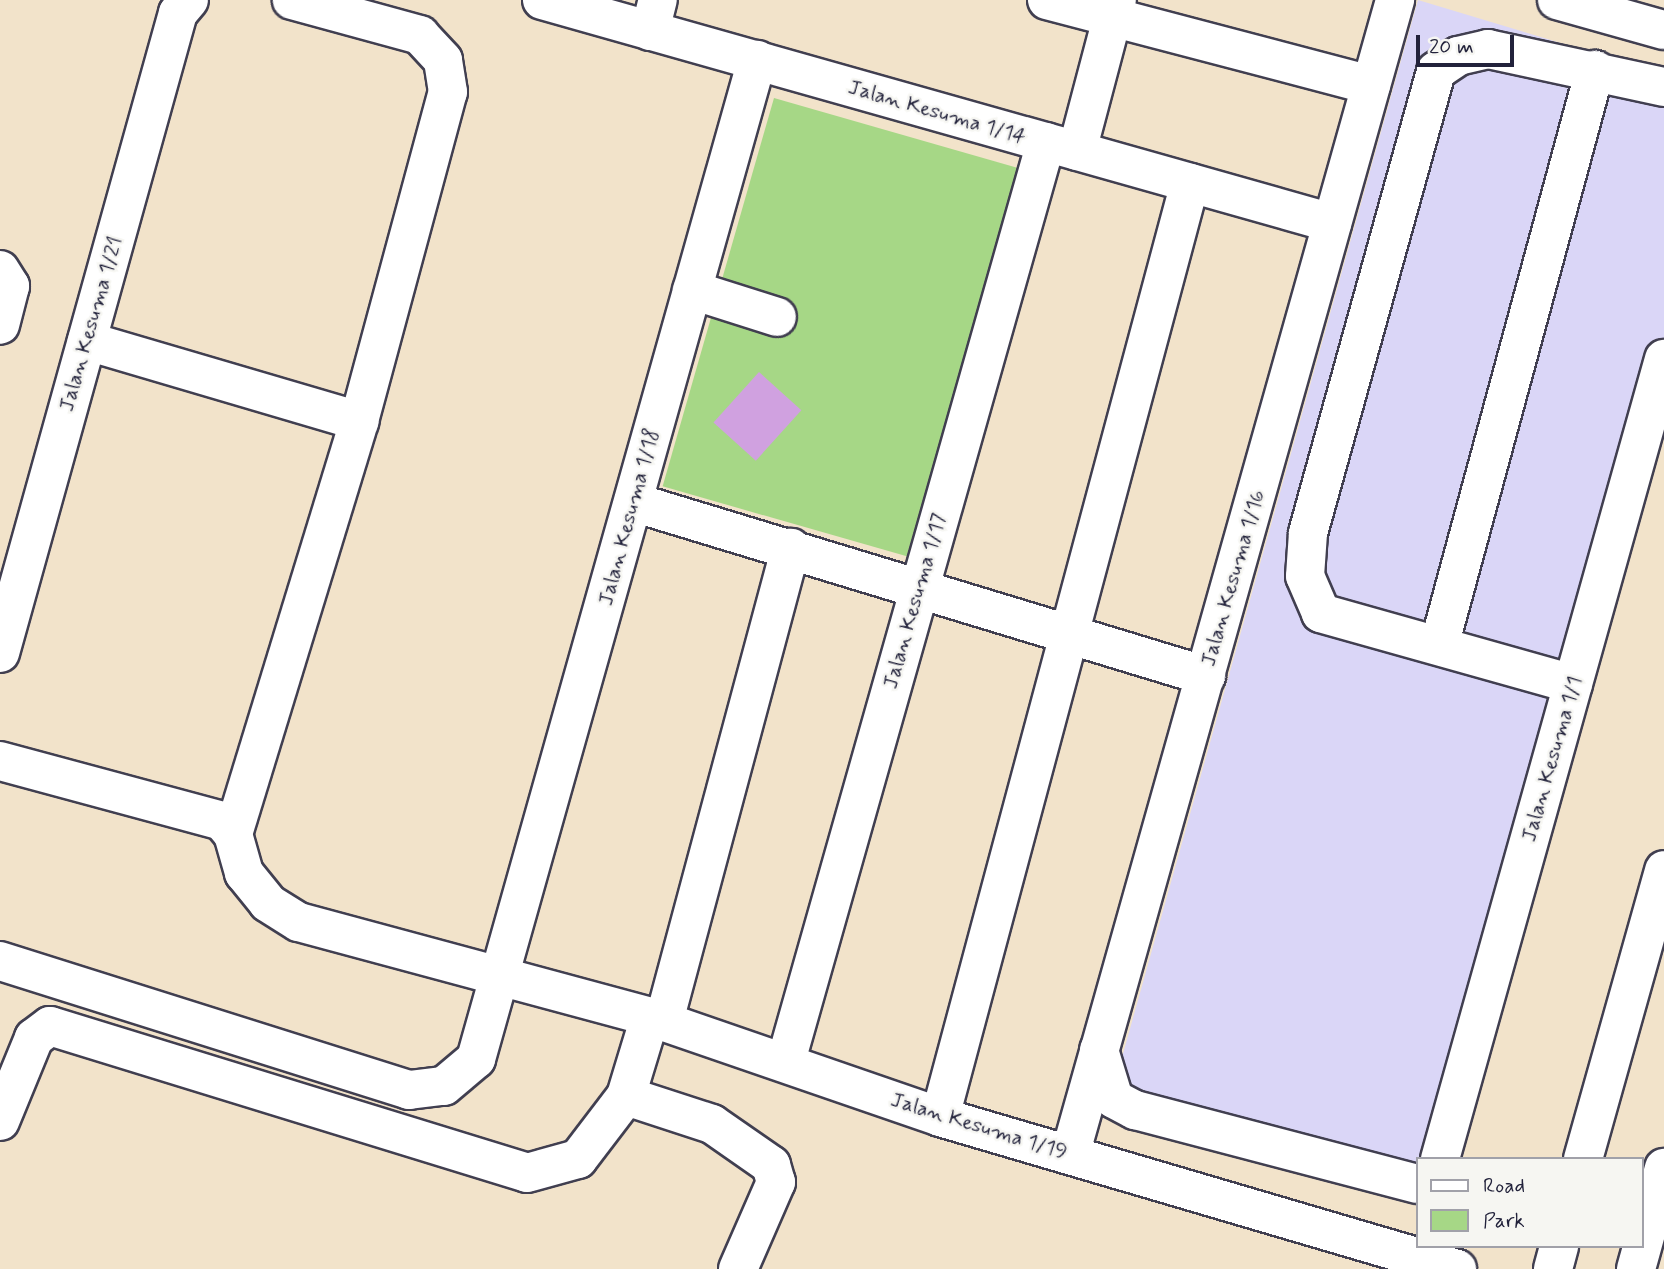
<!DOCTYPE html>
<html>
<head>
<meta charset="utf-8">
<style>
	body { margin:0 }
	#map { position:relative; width:1664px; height:1269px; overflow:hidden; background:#f2e3ca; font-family:Mynerve,sans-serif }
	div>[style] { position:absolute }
	.built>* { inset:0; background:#dad6f7 }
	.green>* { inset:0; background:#a6d786; transform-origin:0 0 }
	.building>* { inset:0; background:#d0a1e0; transform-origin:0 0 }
	.roads { filter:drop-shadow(2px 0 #413f50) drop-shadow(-2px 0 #413f50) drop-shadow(0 2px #413f50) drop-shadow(0 -2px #413f50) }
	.minor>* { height:38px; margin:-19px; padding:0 19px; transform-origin:19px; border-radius:19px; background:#fff }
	span { translate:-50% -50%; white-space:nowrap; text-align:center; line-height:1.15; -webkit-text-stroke:5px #f6f6f2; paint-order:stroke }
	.street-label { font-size:21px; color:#22223b }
	.legend { position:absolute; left:1416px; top:1157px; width:228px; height:91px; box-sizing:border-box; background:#f6f6f2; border:2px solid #a1a1a9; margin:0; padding:9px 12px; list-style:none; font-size:21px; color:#22223b }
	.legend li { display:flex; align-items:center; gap:14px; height:35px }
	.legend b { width:35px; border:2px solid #a1a1a9 }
	.scale { position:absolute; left:1416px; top:35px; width:98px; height:32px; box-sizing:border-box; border:4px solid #22223b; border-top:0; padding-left:9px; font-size:21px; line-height:24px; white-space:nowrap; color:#22223b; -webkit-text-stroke:5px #f6f6f2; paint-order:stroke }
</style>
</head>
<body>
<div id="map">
	<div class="built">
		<div style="clip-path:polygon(1418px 0,1664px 74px,1664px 410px,1455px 1159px,1417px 1159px,1417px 1181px,1112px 1093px)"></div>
	</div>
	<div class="green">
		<div style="left:774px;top:98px;width:254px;height:404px;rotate:16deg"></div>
	</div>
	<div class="building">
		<div style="left:759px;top:372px;width:57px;height:68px;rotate:42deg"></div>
	</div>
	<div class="roads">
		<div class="minor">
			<div style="left:542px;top:0;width:821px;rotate:15.76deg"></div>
			<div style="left:1047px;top:0;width:335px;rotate:14.7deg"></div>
			<div style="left:1557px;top:0;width:111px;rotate:15.7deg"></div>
			<div style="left:650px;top:31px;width:32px;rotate:-76deg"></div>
			<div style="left:1077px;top:151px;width:156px;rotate:-75.2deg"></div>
			<div style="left:0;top:270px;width:19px;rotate:58deg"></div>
			<div style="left:10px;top:286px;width:40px;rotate:104.4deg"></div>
			<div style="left:692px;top:290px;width:89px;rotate:17.6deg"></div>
			<div style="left:87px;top:341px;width:284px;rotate:16.4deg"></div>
			<div style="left:633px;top:502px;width:599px;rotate:16.89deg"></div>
			<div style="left:1439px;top:646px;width:597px;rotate:-74.85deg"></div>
			<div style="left:0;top:653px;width:664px;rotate:-74.46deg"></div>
			<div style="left:178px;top:13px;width:17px;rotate:-50deg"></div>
			<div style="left:1573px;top:684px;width:262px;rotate:-164.3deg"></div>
			<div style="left:1321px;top:613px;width:40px;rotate:-113.4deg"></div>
			<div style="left:1305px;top:576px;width:43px;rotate:-86deg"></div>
			<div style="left:1308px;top:533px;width:479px;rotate:-74.5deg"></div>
			<div style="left:1436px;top:71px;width:27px;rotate:-34deg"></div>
			<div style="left:1458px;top:56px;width:31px;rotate:-13deg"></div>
			<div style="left:1488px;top:49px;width:180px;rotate:12.2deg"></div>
			<div style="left:0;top:761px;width:230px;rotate:15.1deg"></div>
			<div style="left:222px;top:821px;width:17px;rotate:50deg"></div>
			<div style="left:233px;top:834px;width:41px;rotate:74.2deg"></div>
			<div style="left:244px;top:873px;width:38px;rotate:51deg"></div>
			<div style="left:268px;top:903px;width:36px;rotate:32deg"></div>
			<div style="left:299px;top:922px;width:364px;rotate:15.1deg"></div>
			<div style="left:650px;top:1017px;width:307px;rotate:19deg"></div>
			<div style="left:940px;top:1117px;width:539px;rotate:16.38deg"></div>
			<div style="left:233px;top:834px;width:432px;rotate:-73deg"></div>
			<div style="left:359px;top:421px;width:341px;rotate:-74.9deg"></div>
			<div style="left:448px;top:92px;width:32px;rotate:-99deg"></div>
			<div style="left:443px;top:60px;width:34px;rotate:-133deg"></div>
			<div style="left:420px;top:35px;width:133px;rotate:-164.7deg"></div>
			<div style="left:0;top:961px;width:429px;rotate:17.5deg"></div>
			<div style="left:409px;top:1090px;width:35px;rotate:-7deg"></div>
			<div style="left:444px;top:1086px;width:42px;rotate:-40.2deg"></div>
			<div style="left:476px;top:1059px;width:1038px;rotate:-74.29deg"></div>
			<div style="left:650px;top:1017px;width:83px;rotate:106.9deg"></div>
			<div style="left:626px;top:1096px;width:90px;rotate:18deg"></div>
			<div style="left:712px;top:1124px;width:72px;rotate:34.8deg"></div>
			<div style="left:771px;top:1165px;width:18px;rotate:74deg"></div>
			<div style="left:776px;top:1182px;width:95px;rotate:113.6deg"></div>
			<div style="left:664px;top:1021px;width:490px;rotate:-75deg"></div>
			<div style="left:1099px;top:1050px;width:51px;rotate:73deg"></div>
			<div style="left:1114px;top:1099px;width:24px;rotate:28deg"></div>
			<div style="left:1135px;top:1110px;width:292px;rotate:14.7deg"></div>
			<div style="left:786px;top:1061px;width:955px;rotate:-74.2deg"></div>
			<div style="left:940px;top:1117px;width:967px;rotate:-75.02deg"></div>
			<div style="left:0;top:1121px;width:90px;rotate:-67.7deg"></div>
			<div style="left:34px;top:1038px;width:20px;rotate:-37deg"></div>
			<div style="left:50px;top:1026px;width:499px;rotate:17.1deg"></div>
			<div style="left:527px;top:1173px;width:53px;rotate:-15.4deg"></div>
			<div style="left:578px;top:1159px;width:79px;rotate:-52.7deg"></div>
			<div style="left:1070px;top:1155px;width:1200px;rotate:-74.28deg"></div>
			<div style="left:1440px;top:1159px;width:831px;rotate:-74.36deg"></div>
			<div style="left:1583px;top:1159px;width:300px;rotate:-74.3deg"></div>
			<div style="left:1553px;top:1269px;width:24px;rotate:-75deg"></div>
			<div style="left:1636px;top:1269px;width:105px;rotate:-74.5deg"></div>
		</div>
	</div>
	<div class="street-label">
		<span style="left:937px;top:112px;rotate:16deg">Jalan Kesuma 1/14</span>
		<span style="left:91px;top:324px;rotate:-74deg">Jalan Kesuma 1/21</span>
		<span style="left:629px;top:517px;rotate:-75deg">Jalan Kesuma 1/18</span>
		<span style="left:1233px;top:578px;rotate:-74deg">Jalan Kesuma 1/16</span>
		<span style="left:915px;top:601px;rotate:-74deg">Jalan Kesuma 1/17</span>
		<span style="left:1552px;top:759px;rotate:-74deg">Jalan Kesuma 1/1</span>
		<span style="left:979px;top:1126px;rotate:17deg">Jalan Kesuma 1/19</span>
	</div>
	<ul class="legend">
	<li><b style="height:9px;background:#fff"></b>Road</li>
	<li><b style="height:19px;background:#a6d786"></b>Park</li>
	</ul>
	<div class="scale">20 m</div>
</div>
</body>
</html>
